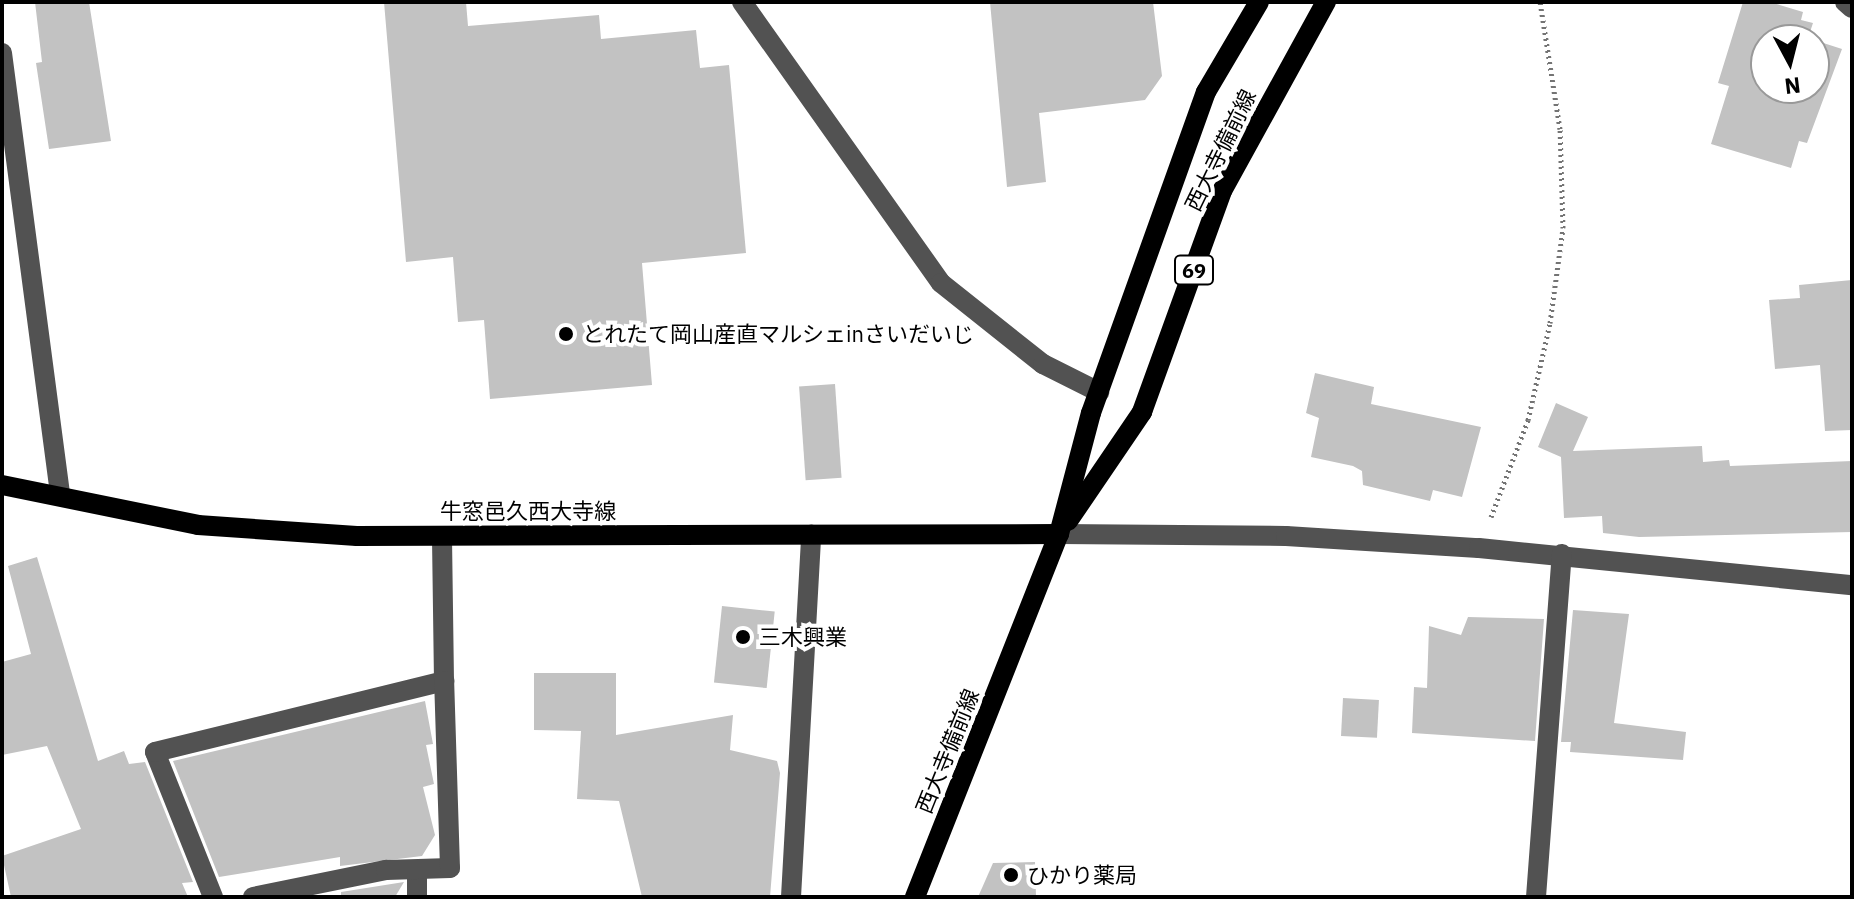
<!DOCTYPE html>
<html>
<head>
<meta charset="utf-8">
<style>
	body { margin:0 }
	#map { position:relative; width:1854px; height:899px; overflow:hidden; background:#fff; font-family:"IBM Plex Sans","Noto Sans JP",sans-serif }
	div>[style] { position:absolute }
	.building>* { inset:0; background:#c2c2c2; transform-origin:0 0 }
	.path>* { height:5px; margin-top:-2.5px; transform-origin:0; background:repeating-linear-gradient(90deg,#747474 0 2px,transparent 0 6px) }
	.minor>* { height:20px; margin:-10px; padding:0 10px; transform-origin:10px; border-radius:10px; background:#525252 }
	.major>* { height:20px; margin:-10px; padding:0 10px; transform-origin:10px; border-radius:10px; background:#000 }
	.dots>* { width:22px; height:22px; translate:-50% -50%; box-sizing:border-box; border:4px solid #fff; border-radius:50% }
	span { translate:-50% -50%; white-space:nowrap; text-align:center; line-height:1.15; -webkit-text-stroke:8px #fff; paint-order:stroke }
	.shield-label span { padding:2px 6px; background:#fff; border:2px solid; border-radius:6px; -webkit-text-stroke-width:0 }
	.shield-label { font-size:20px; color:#000; font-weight:700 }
	.street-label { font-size:22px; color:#000 }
	.poi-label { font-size:22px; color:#000 }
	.left { translate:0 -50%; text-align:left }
	.frame { position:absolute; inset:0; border:4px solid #000; pointer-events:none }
	.north { position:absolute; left:1750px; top:24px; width:80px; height:80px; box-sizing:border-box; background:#fff; border:2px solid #999; border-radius:50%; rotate:173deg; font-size:22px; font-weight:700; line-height:32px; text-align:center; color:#000 }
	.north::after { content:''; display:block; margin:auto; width:28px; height:36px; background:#000; clip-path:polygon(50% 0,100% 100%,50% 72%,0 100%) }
</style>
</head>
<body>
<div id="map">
	<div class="building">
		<div style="clip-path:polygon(35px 2px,89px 2px,111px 141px,49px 149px,36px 63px,42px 62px)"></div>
		<div style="clip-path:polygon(384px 2px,466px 2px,468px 26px,599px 15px,601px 39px,696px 30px,700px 68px,729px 65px,746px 253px,642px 263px,652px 385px,490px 399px,484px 320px,458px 322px,453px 257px,406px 262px)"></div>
		<div style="clip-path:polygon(990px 2px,1153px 2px,1162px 76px,1145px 100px,1039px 113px,1046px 182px,1007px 187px)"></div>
		<div style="clip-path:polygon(1743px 2px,1770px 2px,1803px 12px,1801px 20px,1813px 23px,1808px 38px,1814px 40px,1766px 40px,1766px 88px,1814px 88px,1814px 40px,1842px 49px,1807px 143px,1799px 141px,1791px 168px,1711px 144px,1729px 86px,1718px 83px)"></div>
		<div style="clip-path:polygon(1852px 280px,1852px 430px,1825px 431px,1820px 365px,1775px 369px,1769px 300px,1800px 298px,1799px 285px)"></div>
		<div style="clip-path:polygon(1315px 373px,1374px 387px,1371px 404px,1481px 427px,1462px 497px,1433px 490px,1430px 501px,1363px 485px,1362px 471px,1353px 466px,1311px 457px,1319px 418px,1306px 413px)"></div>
		<div style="left:835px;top:384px;width:94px;height:36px;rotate:86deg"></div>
		<div style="clip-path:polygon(1556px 403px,1588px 417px,1573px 451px,1702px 446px,1703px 462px,1729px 460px,1730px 466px,1852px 461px,1852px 532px,1639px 537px,1603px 533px,1602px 516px,1564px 518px,1561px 457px,1538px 447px)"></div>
		<div style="clip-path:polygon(37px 557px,98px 761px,124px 751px,129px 764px,145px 762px,193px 882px,182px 883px,188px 897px,11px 897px,2px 856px,81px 829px,47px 746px,2px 755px,2px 662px,31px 654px,8px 566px)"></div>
		<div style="left:722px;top:606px;width:53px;height:77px;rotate:6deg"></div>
		<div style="clip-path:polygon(1573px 610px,1629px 614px,1614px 723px,1686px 732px,1683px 760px,1570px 752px,1571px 742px,1561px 742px)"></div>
		<div style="clip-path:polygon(1468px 617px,1544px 619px,1535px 741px,1412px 733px,1414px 687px,1427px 688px,1429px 626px,1461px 635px)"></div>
		<div style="clip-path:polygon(534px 673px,616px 673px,616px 735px,733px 715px,730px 750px,777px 761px,780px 773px,770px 897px,642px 897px,619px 801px,577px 799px,581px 731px,534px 730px)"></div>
		<div style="left:1343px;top:698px;width:36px;height:38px;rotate:3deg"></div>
		<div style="clip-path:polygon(425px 701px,433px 744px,426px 745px,434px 784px,423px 787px,435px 835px,422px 856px,340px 866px,340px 857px,219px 877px,173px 761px)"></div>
		<div style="clip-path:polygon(1035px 862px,1036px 897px,978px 897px,993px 863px)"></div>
		<div style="clip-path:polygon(404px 882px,395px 897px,341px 897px,341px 892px)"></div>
	</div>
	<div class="path">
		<div style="left:1491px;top:517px;width:104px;rotate:-69.1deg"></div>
		<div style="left:1528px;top:420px;width:99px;rotate:-77.2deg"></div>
		<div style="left:1550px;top:323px;width:96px;rotate:-82.2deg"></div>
		<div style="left:1563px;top:228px;width:99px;rotate:-91.7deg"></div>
		<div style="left:1560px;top:129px;width:129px;rotate:-98.9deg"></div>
	</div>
	<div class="minor">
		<div style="left:742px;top:2px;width:344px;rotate:54.7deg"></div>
		<div style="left:941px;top:283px;width:130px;rotate:38.5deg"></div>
		<div style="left:1043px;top:364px;width:63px;rotate:26.6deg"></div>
		<div style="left:1845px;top:2px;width:9px;rotate:41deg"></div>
		<div style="left:2px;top:53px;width:447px;rotate:82.5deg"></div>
		<div style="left:1059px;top:534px;width:227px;rotate:0.5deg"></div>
		<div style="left:1286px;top:536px;width:193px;rotate:3.6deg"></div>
		<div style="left:1479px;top:548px;width:375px;rotate:5.7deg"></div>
		<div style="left:417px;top:870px;width:27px;rotate:90deg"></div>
		<div style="left:213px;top:897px;width:156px;rotate:-111.8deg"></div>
		<div style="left:155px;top:752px;width:298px;rotate:-13.8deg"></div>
		<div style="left:444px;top:681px;width:145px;rotate:-90.8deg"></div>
		<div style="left:253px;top:897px;width:136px;rotate:-11.5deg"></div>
		<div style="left:386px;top:870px;width:64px;rotate:-1.8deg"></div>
		<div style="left:450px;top:868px;width:187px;rotate:-91.8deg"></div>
		<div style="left:791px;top:897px;width:363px;rotate:-86.8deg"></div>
		<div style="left:1536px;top:897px;width:344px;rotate:-85.7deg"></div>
	</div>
	<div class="major">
		<div style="left:2px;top:485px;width:200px;rotate:11.5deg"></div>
		<div style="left:198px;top:525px;width:159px;rotate:4deg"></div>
		<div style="left:357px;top:536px;width:702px;rotate:-0.16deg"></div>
		<div style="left:1068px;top:521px;width:132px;rotate:-55.8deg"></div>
		<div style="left:1142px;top:412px;width:235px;rotate:-70.1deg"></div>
		<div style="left:1222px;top:191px;width:216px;rotate:-61.2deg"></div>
		<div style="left:915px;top:897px;width:391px;rotate:-68.4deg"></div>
		<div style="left:1059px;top:534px;width:125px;rotate:-75.2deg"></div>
		<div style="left:1091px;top:413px;width:341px;rotate:-70.3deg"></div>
		<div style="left:1206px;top:92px;width:104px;rotate:-59.5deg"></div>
	</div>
	<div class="dots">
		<div style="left:566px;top:334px;background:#000"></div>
		<div style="left:743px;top:637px;background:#000"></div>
		<div style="left:1011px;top:875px;background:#000"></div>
	</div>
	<div class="shield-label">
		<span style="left:1194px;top:270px">69</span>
	</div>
	<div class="street-label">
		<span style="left:1220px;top:150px;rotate:-64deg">西大寺備前線</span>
		<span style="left:528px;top:511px">牛窓邑久西大寺線</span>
		<span style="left:947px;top:751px;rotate:-68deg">西大寺備前線</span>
	</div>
	<div class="poi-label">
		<span class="left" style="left:582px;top:334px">とれたて岡山産直マルシェinさいだいじ</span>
		<span class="left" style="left:759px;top:637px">三木興業</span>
		<span class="left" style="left:1027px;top:875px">ひかり薬局</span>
	</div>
	<div class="frame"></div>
	<div class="north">N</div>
</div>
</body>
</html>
